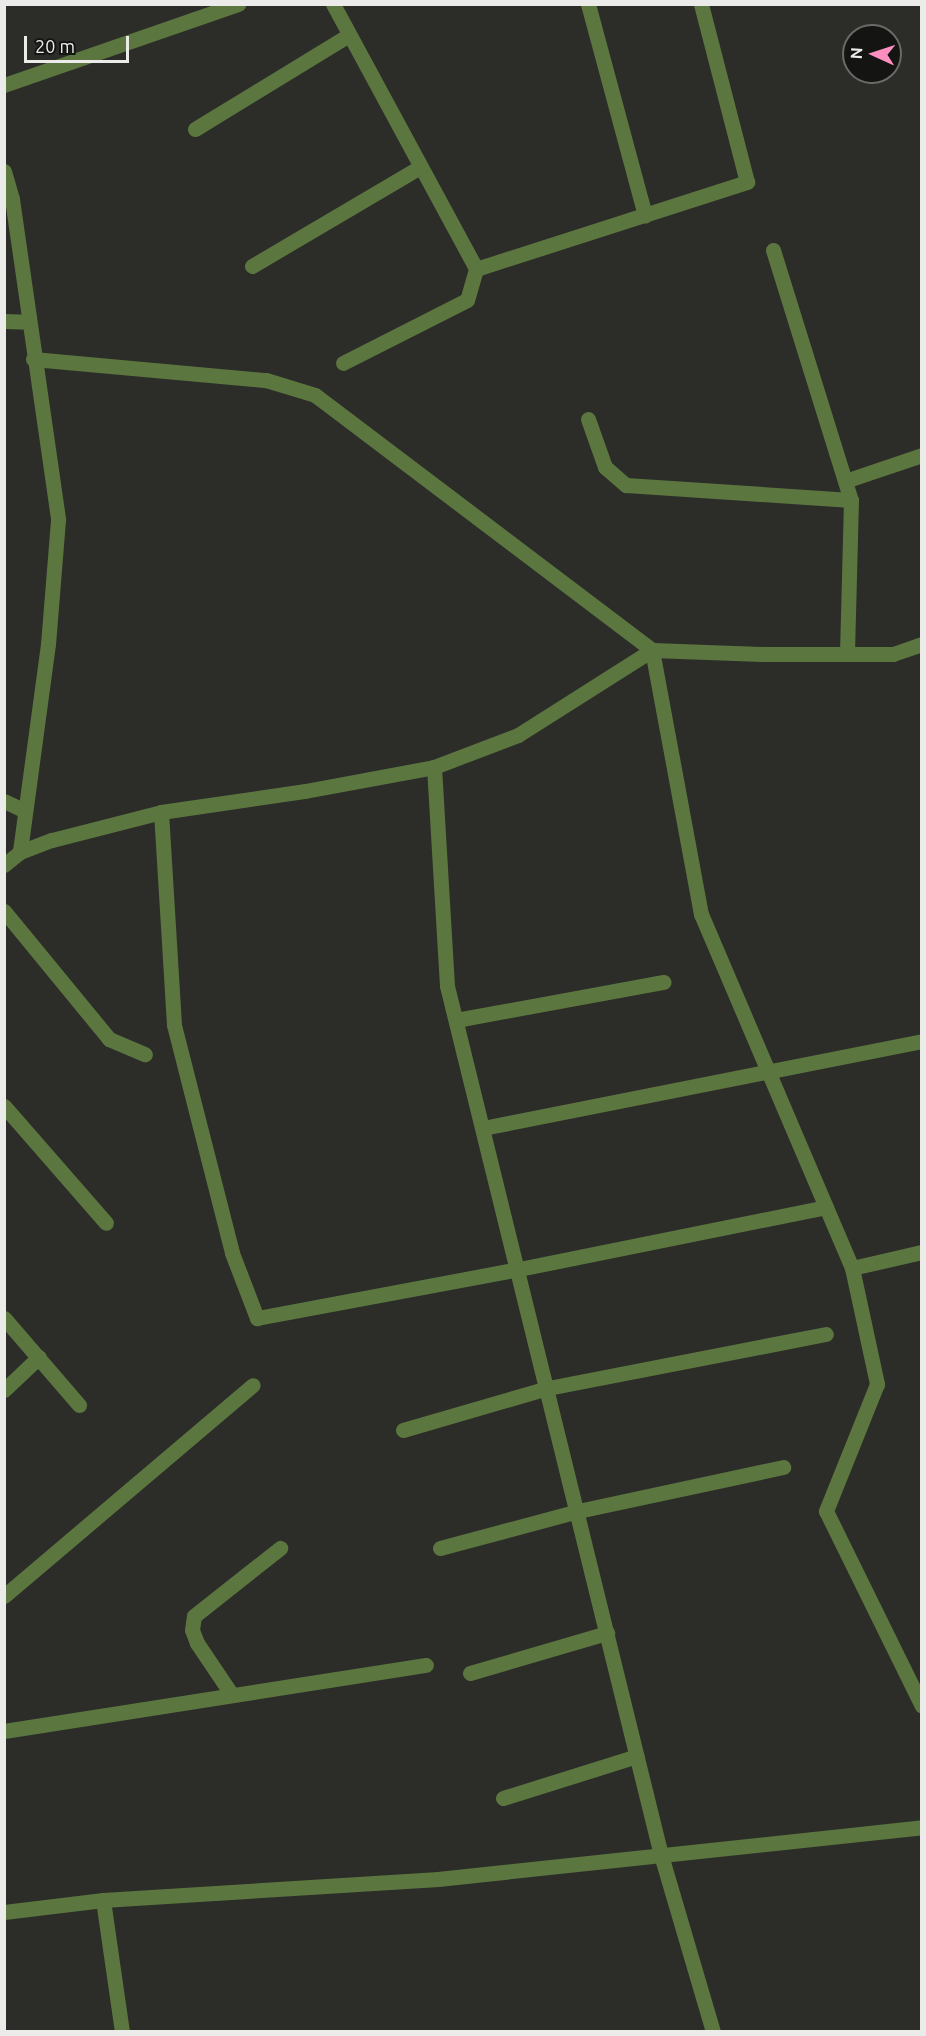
<!DOCTYPE html>
<html>
<head>
<meta charset="utf-8">
<style>
	body { margin:0 }
	#map { position:relative; width:926px; height:2036px; overflow:hidden; background:#2c2c29; font-family:Ubuntu,sans-serif }
	div>[style] { position:absolute }
	.minor>* { height:15px; margin:-7.5px; padding:0 7.5px; transform-origin:7.5px; border-radius:7.5px; background:#5b763f }
	span { translate:-50% -50%; white-space:nowrap; text-align:center; line-height:1.15; -webkit-text-stroke:4.5px #141413; paint-order:stroke }
	.frame { position:absolute; inset:0; border:6px solid #ebebea; pointer-events:none }
	.north { position:absolute; left:842px; top:24px; width:60px; height:60px; box-sizing:border-box; background:#141413; border:2px solid #6a6a69; border-radius:50%; rotate:273deg; font-size:16px; font-weight:700; line-height:24px; text-align:center; color:#ebebea }
	.north::after { content:''; display:block; margin:auto; width:21px; height:27px; background:#fd8ec0; clip-path:polygon(50% 0,100% 100%,50% 72%,0 100%) }
	.scale { position:absolute; left:24px; top:36px; width:105px; height:27px; box-sizing:border-box; border:3px solid #ebebea; border-top:0; padding-left:8px; font-size:18px; line-height:21px; white-space:nowrap; color:#ebebea; -webkit-text-stroke:4px #141413; paint-order:stroke }
</style>
</head>
<body>
<div id="map">
	<div class="minor">
		<div style="left:333px;top:4px;width:301px;rotate:61.6deg"></div>
		<div style="left:476px;top:269px;width:32px;rotate:106deg"></div>
		<div style="left:467px;top:300px;width:139px;rotate:153.1deg"></div>
		<div style="left:588px;top:4px;width:219px;rotate:74.9deg"></div>
		<div style="left:4px;top:85px;width:248px;rotate:-19.1deg"></div>
		<div style="left:195px;top:129px;width:180px;rotate:-31.4deg"></div>
		<div style="left:4px;top:171px;width:29px;rotate:74deg"></div>
		<div style="left:12px;top:199px;width:324px;rotate:81.8deg"></div>
		<div style="left:58px;top:520px;width:124px;rotate:94.6deg"></div>
		<div style="left:48px;top:644px;width:210px;rotate:97.7deg"></div>
		<div style="left:773px;top:250px;width:262px;rotate:72.7deg"></div>
		<div style="left:851px;top:500px;width:154px;rotate:91.5deg"></div>
		<div style="left:252px;top:266px;width:195px;rotate:-30.5deg"></div>
		<div style="left:476px;top:269px;width:285px;rotate:-17.8deg"></div>
		<div style="left:747px;top:182px;width:184px;rotate:-104.5deg"></div>
		<div style="left:4px;top:321px;width:24px;rotate:2deg"></div>
		<div style="left:33px;top:359px;width:234px;rotate:5.2deg"></div>
		<div style="left:266px;top:380px;width:51px;rotate:17deg"></div>
		<div style="left:315px;top:395px;width:423px;rotate:37.1deg"></div>
		<div style="left:652px;top:650px;width:269px;rotate:79.5deg"></div>
		<div style="left:701px;top:914px;width:385px;rotate:66.9deg"></div>
		<div style="left:852px;top:1268px;width:119px;rotate:77.8deg"></div>
		<div style="left:877px;top:1384px;width:137px;rotate:111.9deg"></div>
		<div style="left:826px;top:1511px;width:217px;rotate:63.8deg"></div>
		<div style="left:588px;top:419px;width:51px;rotate:70.5deg"></div>
		<div style="left:605px;top:467px;width:28px;rotate:41deg"></div>
		<div style="left:626px;top:485px;width:225px;rotate:3.8deg"></div>
		<div style="left:845px;top:481px;width:81px;rotate:-18.7deg"></div>
		<div style="left:434px;top:767px;width:219px;rotate:86.6deg"></div>
		<div style="left:447px;top:986px;width:895px;rotate:76.17deg"></div>
		<div style="left:661px;top:1855px;width:184px;rotate:73.6deg"></div>
		<div style="left:4px;top:801px;width:23px;rotate:25deg"></div>
		<div style="left:161px;top:812px;width:213px;rotate:86.5deg"></div>
		<div style="left:174px;top:1025px;width:235px;rotate:75.7deg"></div>
		<div style="left:232px;top:1253px;width:70px;rotate:69deg"></div>
		<div style="left:257px;top:1318px;width:267px;rotate:-10.6deg"></div>
		<div style="left:519px;top:1269px;width:313px;rotate:-11.4deg"></div>
		<div style="left:4px;top:865px;width:21px;rotate:-39deg"></div>
		<div style="left:20px;top:852px;width:34px;rotate:-21deg"></div>
		<div style="left:52px;top:840px;width:113px;rotate:-14.4deg"></div>
		<div style="left:161px;top:812px;width:146px;rotate:-8.3deg"></div>
		<div style="left:305px;top:791px;width:131px;rotate:-10.5deg"></div>
		<div style="left:434px;top:767px;width:90px;rotate:-20.9deg"></div>
		<div style="left:518px;top:735px;width:159px;rotate:-32.4deg"></div>
		<div style="left:652px;top:650px;width:110px;rotate:2.1deg"></div>
		<div style="left:762px;top:654px;width:131px"></div>
		<div style="left:893px;top:654px;width:31px;rotate:-19deg"></div>
		<div style="left:4px;top:911px;width:166px;rotate:50.6deg"></div>
		<div style="left:109px;top:1039px;width:39px;rotate:23deg"></div>
		<div style="left:456px;top:1020px;width:211px;rotate:-10.4deg"></div>
		<div style="left:4px;top:1106px;width:155px;rotate:48.9deg"></div>
		<div style="left:483px;top:1128px;width:448px;rotate:-11.2deg"></div>
		<div style="left:852px;top:1268px;width:72px;rotate:-12.9deg"></div>
		<div style="left:4px;top:1318px;width:115px;rotate:49.2deg"></div>
		<div style="left:4px;top:1390px;width:48px;rotate:-43.3deg"></div>
		<div style="left:403px;top:1430px;width:151px;rotate:-16.2deg"></div>
		<div style="left:548px;top:1388px;width:283px;rotate:-11deg"></div>
		<div style="left:440px;top:1548px;width:143px;rotate:-15deg"></div>
		<div style="left:578px;top:1511px;width:210px;rotate:-12.1deg"></div>
		<div style="left:4px;top:1596px;width:326px;rotate:-40.3deg"></div>
		<div style="left:470px;top:1673px;width:143px;rotate:-16.3deg"></div>
		<div style="left:232px;top:1695px;width:63px;rotate:-123.9deg"></div>
		<div style="left:197px;top:1643px;width:14px;rotate:-111deg"></div>
		<div style="left:192px;top:1630px;width:14px;rotate:-82deg"></div>
		<div style="left:194px;top:1616px;width:110px;rotate:-38.3deg"></div>
		<div style="left:4px;top:1731px;width:427px;rotate:-8.9deg"></div>
		<div style="left:503px;top:1798px;width:140px;rotate:-17.4deg"></div>
		<div style="left:103px;top:1900px;width:336px;rotate:-3.6deg"></div>
		<div style="left:438px;top:1879px;width:487px;rotate:-6.1deg"></div>
		<div style="left:4px;top:1912px;width:100px;rotate:-6.9deg"></div>
		<div style="left:103px;top:1900px;width:133px;rotate:81.8deg"></div>
	</div>
	<div class="frame"></div>
	<div class="north">N</div>
	<div class="scale">20 m</div>
</div>
</body>
</html>
